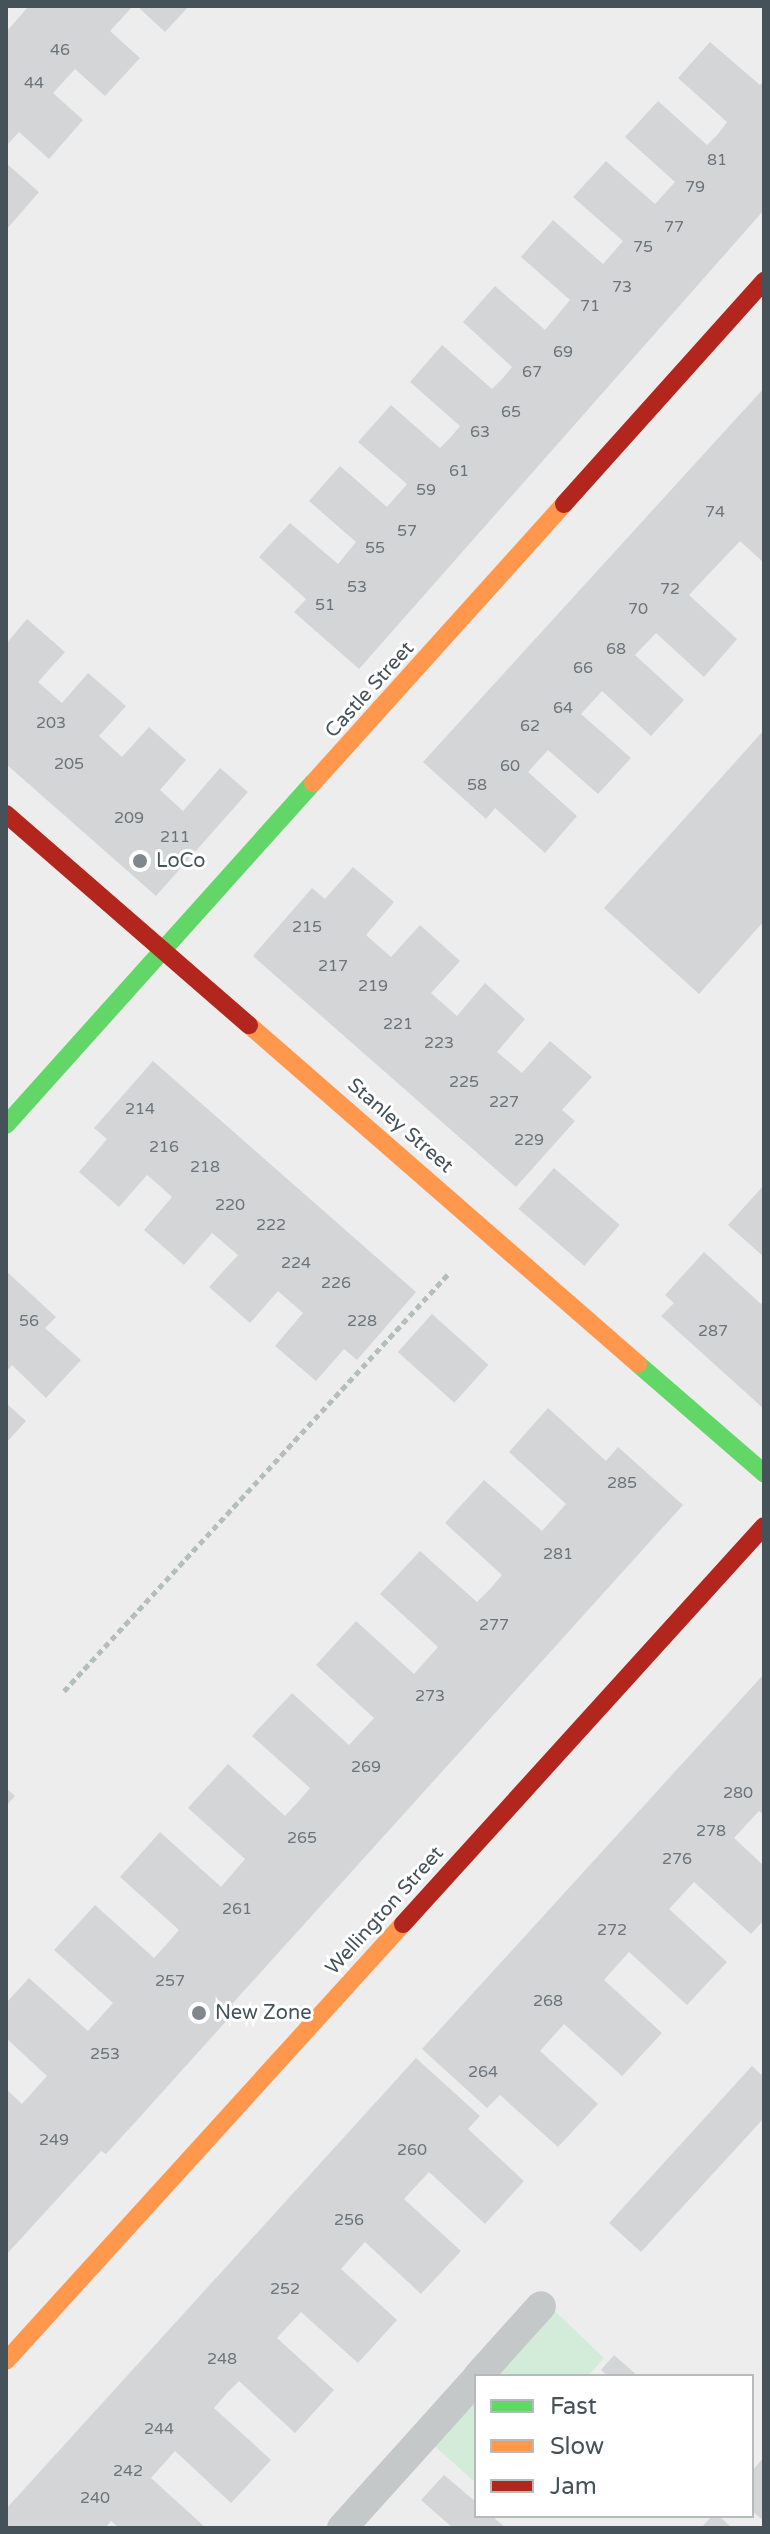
<!DOCTYPE html>
<html>
<head>
<meta charset="utf-8">
<style>
	body { margin:0 }
	#map { position:relative; width:770px; height:2534px; overflow:hidden; background:#eeeded; font-family:"Varela Round",sans-serif }
	div>[style] { position:absolute }
	.green>* { inset:0; background:#d2ecd9 }
	.building>* { inset:0; background:#d4d5d6; transform-origin:0 0 }
	.path>* { height:5px; margin-top:-2.5px; transform-origin:0; background:repeating-linear-gradient(90deg,#b4bfbb 0 6px,transparent 0 10px) }
	.lane>* { height:30px; margin:-15px; padding:0 15px; transform-origin:15px; border-radius:15px; background:#c5c8c9 }
	.fast>* { height:18px; margin:-9px; padding:0 9px; transform-origin:9px; border-radius:9px; background:#63d668 }
	.slow>* { height:18px; margin:-9px; padding:0 9px; transform-origin:9px; border-radius:9px; background:#ff974d }
	.jam>* { height:18px; margin:-9px; padding:0 9px; transform-origin:9px; border-radius:9px; background:#b3261e }
	.dots>* { width:22px; height:22px; translate:-50% -50%; box-sizing:border-box; border:4px solid #fff; border-radius:50% }
	span { translate:-50% -50%; white-space:nowrap; text-align:center; line-height:1.15; -webkit-text-stroke:6px #fff; paint-order:stroke }
	.number-label { font-size:16px; color:#6a747a }
	.number-label span { -webkit-text-stroke-width:0 }
	.street-label { font-size:20px; color:#455259 }
	.poi-label { font-size:20px; color:#455259 }
	.left { translate:0 -50%; text-align:left }
	.frame { position:absolute; inset:0; border:8px solid #455259; pointer-events:none }
	.legend { position:absolute; left:474px; top:2374px; width:280px; height:144px; box-sizing:border-box; background:#fff; border:2px solid #b5babd; margin:0; padding:10px 14px; list-style:none; font-size:24px; color:#455259 }
	.legend li { display:flex; align-items:center; gap:16px; height:40px }
	.legend b { width:40px; border:2px solid #b5babd }
</style>
</head>
<body>
<div id="map">
	<div class="green">
		<div style="clip-path:polygon(555px 2311px,604px 2358px,588px 2376px,494px 2376px)"></div>
		<div style="clip-path:polygon(476px 2395px,476px 2483px,431px 2443px)"></div>
	</div>
	<div class="building">
		<div style="clip-path:polygon(29px 6px,133px 6px,110px 31px,140px 58px,105px 96px,75px 69px,53px 93px,83px 120px,49px 159px,19px 132px,6px 146px,6px 32px)"></div>
		<div style="clip-path:polygon(137px 6px,189px 6px,165px 32px)"></div>
		<div style="clip-path:polygon(710px 42px,760px 85px,764px 80px,764px 210px,359px 669px,294px 612px,306px 599px,259px 557px,290px 523px,338px 564px,356px 542px,309px 501px,340px 466px,387px 507px,407px 484px,358px 442px,391px 405px,440px 448px,451px 437px,460px 426px,410px 382px,442px 345px,492px 389px,503px 378px,512px 367px,463px 322px,495px 286px,545px 330px,570px 300px,521px 257px,553px 220px,603px 264px,623px 241px,573px 197px,606px 161px,655px 204px,675px 182px,625px 137px,658px 101px,707px 145px,718px 134px,727px 122px,678px 78px)"></div>
		<div style="clip-path:polygon(6px 163px,39px 192px,6px 230px)"></div>
		<div style="clip-path:polygon(764px 388px,764px 563px,740px 541px,689px 595px,737px 639px,704px 677px,656px 633px,635px 655px,684px 700px,651px 736px,602px 691px,581px 714px,631px 758px,598px 794px,548px 750px,528px 772px,577px 816px,545px 853px,495px 808px,486px 819px,423px 762px)"></div>
		<div style="clip-path:polygon(27px 619px,65px 652px,38px 682px,62px 703px,88px 673px,126px 706px,99px 736px,122px 757px,149px 727px,186px 760px,160px 790px,183px 811px,220px 768px,248px 792px,156px 896px,6px 764px,6px 644px)"></div>
		<div style="clip-path:polygon(764px 730px,764px 921px,699px 994px,604px 908px)"></div>
		<div style="clip-path:polygon(353px 867px,394px 902px,366px 935px,391px 957px,420px 925px,460px 961px,431px 993px,457px 1016px,485px 983px,525px 1019px,497px 1052px,509px 1062px,522px 1073px,550px 1041px,592px 1077px,562px 1110px,575px 1121px,516px 1187px,253px 956px,312px 888px,325px 899px)"></div>
		<div style="clip-path:polygon(153px 1061px,416px 1292px,357px 1360px,344px 1349px,316px 1381px,275px 1346px,303px 1313px,278px 1291px,250px 1323px,209px 1287px,238px 1255px,212px 1233px,184px 1265px,144px 1230px,172px 1197px,160px 1186px,147px 1175px,119px 1207px,79px 1172px,107px 1139px,94px 1128px)"></div>
		<div style="left:554px;top:1168px;width:87px;height:54px;rotate:41deg"></div>
		<div style="clip-path:polygon(764px 1185px,764px 1257px,728px 1225px)"></div>
		<div style="clip-path:polygon(704px 1252px,761px 1304px,764px 1300px,764px 1409px,661px 1316px,674px 1303px,665px 1295px)"></div>
		<div style="clip-path:polygon(6px 1271px,56px 1317px,45px 1328px,81px 1360px,46px 1398px,12px 1365px,6px 1372px)"></div>
		<div style="left:432px;top:1314px;width:76px;height:51px;rotate:42deg"></div>
		<div style="clip-path:polygon(6px 1403px,26px 1421px,6px 1443px)"></div>
		<div style="clip-path:polygon(548px 1408px,606px 1461px,618px 1447px,683px 1505px,232px 2004px,237px 2009px,139px 2118px,106px 2154px,101px 2151px,6px 2255px,6px 2089px,22px 2104px,47px 2076px,6px 2038px,6px 2003px,29px 1978px,88px 2031px,113px 2003px,54px 1950px,95px 1905px,154px 1958px,166px 1945px,179px 1930px,120px 1877px,160px 1832px,221px 1887px,245px 1859px,188px 1808px,228px 1764px,285px 1816px,298px 1802px,310px 1788px,252px 1736px,292px 1693px,349px 1745px,374px 1718px,316px 1665px,356px 1621px,414px 1674px,438px 1647px,380px 1594px,420px 1551px,477px 1602px,490px 1589px,502px 1575px,445px 1523px,484px 1480px,542px 1531px,566px 1504px,509px 1452px)"></div>
		<div style="clip-path:polygon(764px 1674px,764px 1815px,759px 1811px,734px 1838px,764px 1866px,764px 1920px,751px 1934px,694px 1882px,669px 1909px,727px 1962px,687px 2005px,629px 1952px,604px 1980px,662px 2033px,622px 2076px,564px 2024px,540px 2051px,598px 2104px,558px 2147px,500px 2095px,487px 2108px,422px 2049px)"></div>
		<div style="clip-path:polygon(6px 1788px,15px 1796px,6px 1806px)"></div>
		<div style="clip-path:polygon(416px 2058px,480px 2116px,468px 2129px,524px 2181px,505px 2202px,485px 2224px,429px 2172px,404px 2199px,461px 2251px,421px 2294px,365px 2242px,353px 2255px,341px 2269px,397px 2320px,358px 2363px,301px 2312px,277px 2338px,334px 2390px,295px 2433px,239px 2381px,226px 2394px,214px 2408px,271px 2460px,231px 2503px,175px 2451px,151px 2478px,206px 2528px,119px 2528px,111px 2521px,105px 2528px,6px 2528px,6px 2509px)"></div>
		<div style="clip-path:polygon(752px 2066px,764px 2077px,764px 2118px,641px 2252px,609px 2223px)"></div>
		<div style="clip-path:polygon(614px 2355px,638px 2376px,608px 2376px,601px 2370px)"></div>
		<div style="clip-path:polygon(764px 2457px,764px 2521px,752px 2511px,752px 2471px)"></div>
		<div style="clip-path:polygon(444px 2475px,476px 2502px,476px 2516px,492px 2516px,506px 2528px,453px 2528px,421px 2500px)"></div>
		<div style="clip-path:polygon(712px 2516px,719px 2516px,732px 2528px,701px 2528px)"></div>
	</div>
	<div class="path">
		<div style="left:64px;top:1691px;width:568px;rotate:-47.35deg"></div>
	</div>
	<div class="lane">
		<div style="left:478px;top:2376px;width:94px;rotate:-48deg"></div>
		<div style="left:342px;top:2528px;width:200px;rotate:-48deg"></div>
	</div>
	<div class="fast">
		<div style="left:6px;top:1125px;width:460px;rotate:-48.1deg"></div>
		<div style="left:638px;top:1364px;width:167px;rotate:40.9deg"></div>
	</div>
	<div class="slow">
		<div style="left:313px;top:783px;width:375px;rotate:-48deg"></div>
		<div style="left:249px;top:1025px;width:516px;rotate:41.07deg"></div>
		<div style="left:6px;top:2361px;width:590px;rotate:-47.75deg"></div>
	</div>
	<div class="jam">
		<div style="left:564px;top:504px;width:300px;rotate:-48.1deg"></div>
		<div style="left:6px;top:814px;width:322px;rotate:41deg"></div>
		<div style="left:403px;top:1924px;width:537px;rotate:-47.79deg"></div>
	</div>
	<div class="dots">
		<div style="left:140px;top:861px;background:#80888d"></div>
		<div style="left:199px;top:2013px;background:#80888d"></div>
	</div>
	<div class="number-label">
		<span style="left:60px;top:50px">46</span>
		<span style="left:34px;top:83px">44</span>
		<span style="left:717px;top:160px">81</span>
		<span style="left:695px;top:187px">79</span>
		<span style="left:674px;top:227px">77</span>
		<span style="left:643px;top:247px">75</span>
		<span style="left:622px;top:287px">73</span>
		<span style="left:590px;top:306px">71</span>
		<span style="left:563px;top:352px">69</span>
		<span style="left:532px;top:372px">67</span>
		<span style="left:511px;top:412px">65</span>
		<span style="left:480px;top:432px">63</span>
		<span style="left:459px;top:471px">61</span>
		<span style="left:426px;top:490px">59</span>
		<span style="left:715px;top:512px">74</span>
		<span style="left:407px;top:531px">57</span>
		<span style="left:375px;top:548px">55</span>
		<span style="left:357px;top:587px">53</span>
		<span style="left:670px;top:589px">72</span>
		<span style="left:325px;top:605px">51</span>
		<span style="left:638px;top:609px">70</span>
		<span style="left:616px;top:649px">68</span>
		<span style="left:583px;top:668px">66</span>
		<span style="left:563px;top:708px">64</span>
		<span style="left:51px;top:723px">203</span>
		<span style="left:530px;top:726px">62</span>
		<span style="left:69px;top:764px">205</span>
		<span style="left:510px;top:766px">60</span>
		<span style="left:477px;top:785px">58</span>
		<span style="left:129px;top:818px">209</span>
		<span style="left:175px;top:837px">211</span>
		<span style="left:307px;top:927px">215</span>
		<span style="left:333px;top:966px">217</span>
		<span style="left:373px;top:986px">219</span>
		<span style="left:398px;top:1024px">221</span>
		<span style="left:439px;top:1043px">223</span>
		<span style="left:464px;top:1082px">225</span>
		<span style="left:504px;top:1102px">227</span>
		<span style="left:140px;top:1109px">214</span>
		<span style="left:529px;top:1140px">229</span>
		<span style="left:164px;top:1147px">216</span>
		<span style="left:205px;top:1167px">218</span>
		<span style="left:230px;top:1205px">220</span>
		<span style="left:271px;top:1225px">222</span>
		<span style="left:296px;top:1263px">224</span>
		<span style="left:336px;top:1283px">226</span>
		<span style="left:29px;top:1321px">56</span>
		<span style="left:362px;top:1321px">228</span>
		<span style="left:713px;top:1331px">287</span>
		<span style="left:622px;top:1483px">285</span>
		<span style="left:558px;top:1554px">281</span>
		<span style="left:494px;top:1625px">277</span>
		<span style="left:430px;top:1696px">273</span>
		<span style="left:366px;top:1767px">269</span>
		<span style="left:738px;top:1793px">280</span>
		<span style="left:711px;top:1831px">278</span>
		<span style="left:302px;top:1838px">265</span>
		<span style="left:677px;top:1859px">276</span>
		<span style="left:237px;top:1909px">261</span>
		<span style="left:612px;top:1930px">272</span>
		<span style="left:170px;top:1981px">257</span>
		<span style="left:548px;top:2001px">268</span>
		<span style="left:105px;top:2054px">253</span>
		<span style="left:483px;top:2072px">264</span>
		<span style="left:54px;top:2140px">249</span>
		<span style="left:412px;top:2150px">260</span>
		<span style="left:349px;top:2220px">256</span>
		<span style="left:285px;top:2289px">252</span>
		<span style="left:222px;top:2359px">248</span>
		<span style="left:159px;top:2429px">244</span>
		<span style="left:128px;top:2471px">242</span>
		<span style="left:95px;top:2498px">240</span>
	</div>
	<div class="street-label">
		<span style="left:370px;top:690px;rotate:-48deg">Castle Street</span>
		<span style="left:400px;top:1126px;rotate:41deg">Stanley Street</span>
		<span style="left:385px;top:1911px;rotate:-48deg">Wellington Street</span>
	</div>
	<div class="poi-label">
		<span class="left" style="left:156px;top:861px">LoCo</span>
		<span class="left" style="left:215px;top:2013px">New Zone</span>
	</div>
	<div class="frame"></div>
	<ul class="legend">
	<li><b style="height:10px;background:#63d668"></b>Fast</li>
	<li><b style="height:10px;background:#ff974d"></b>Slow</li>
	<li><b style="height:10px;background:#b3261e"></b>Jam</li>
	</ul>
</div>
</body>
</html>
